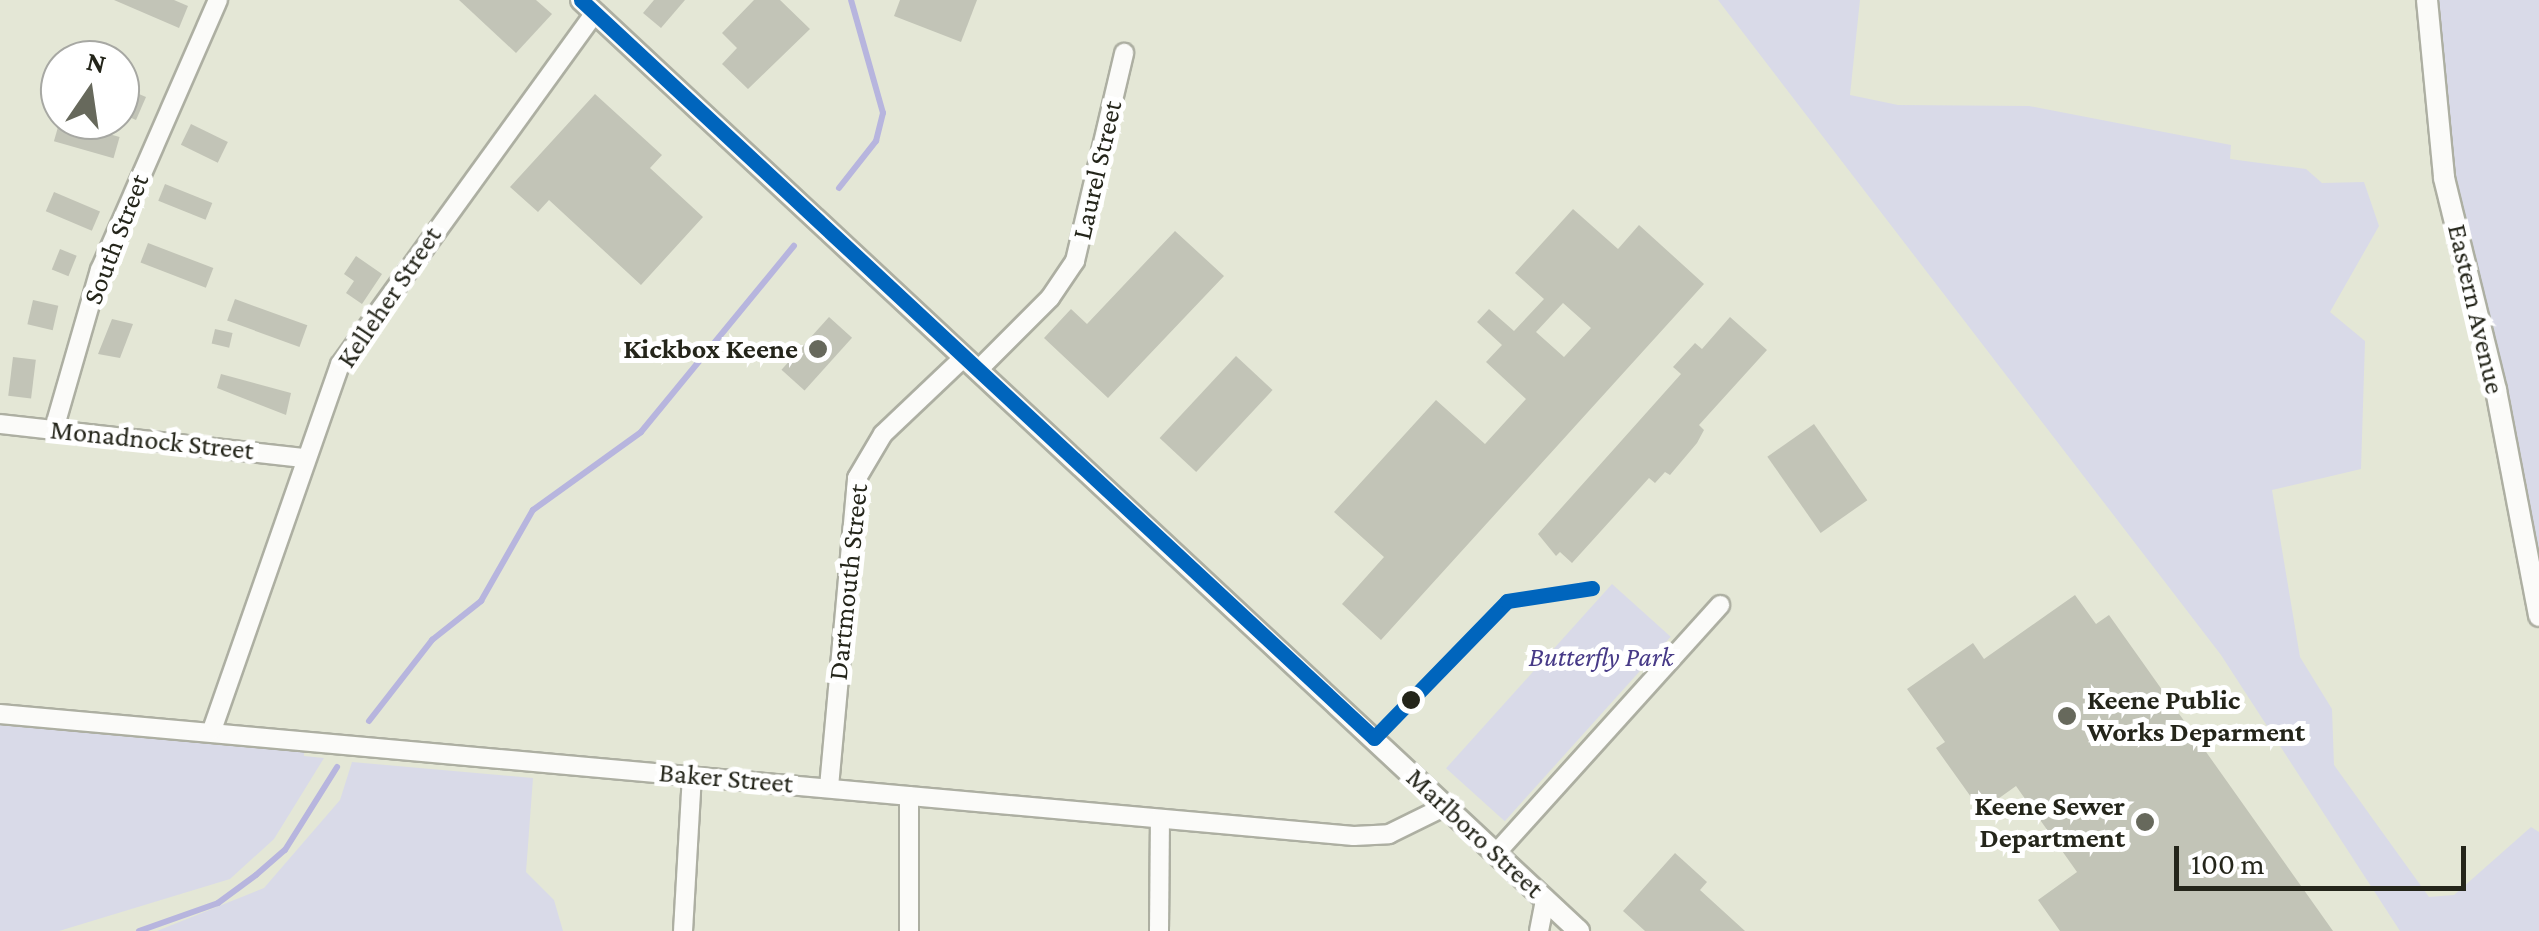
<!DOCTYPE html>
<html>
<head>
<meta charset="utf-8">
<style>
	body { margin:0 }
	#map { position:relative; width:2539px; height:931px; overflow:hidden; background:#e4e7d6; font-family:"Crimson Pro",serif }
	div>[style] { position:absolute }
	.green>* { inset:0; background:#d9dae8; transform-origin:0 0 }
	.stream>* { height:6px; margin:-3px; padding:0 3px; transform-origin:3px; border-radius:3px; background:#b7b5de }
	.building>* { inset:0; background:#c2c4b7; transform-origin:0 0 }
	.roads { filter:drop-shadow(2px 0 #adafa2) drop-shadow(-2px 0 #adafa2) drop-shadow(0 2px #adafa2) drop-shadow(0 -2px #adafa2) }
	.minor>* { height:18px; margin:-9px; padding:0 9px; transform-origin:9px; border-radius:9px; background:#fbfbf9 }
	.tertiary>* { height:20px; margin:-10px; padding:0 10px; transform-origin:10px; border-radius:10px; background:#fbfbf9 }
	.bus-1>* { height:15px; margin:-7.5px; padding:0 7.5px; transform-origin:7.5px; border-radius:7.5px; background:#0065bd }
	.dots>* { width:28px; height:28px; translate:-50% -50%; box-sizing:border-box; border:5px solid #fff; border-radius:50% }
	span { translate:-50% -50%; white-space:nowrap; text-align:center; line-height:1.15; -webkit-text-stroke:10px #fff; paint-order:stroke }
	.street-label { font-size:28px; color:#24251a }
	.poi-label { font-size:28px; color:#24251a; font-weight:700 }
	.right { translate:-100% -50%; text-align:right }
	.left { translate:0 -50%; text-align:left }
	.park-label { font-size:28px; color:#473a87; font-style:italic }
	.north { position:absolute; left:40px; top:40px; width:100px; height:100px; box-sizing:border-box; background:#fff; border:2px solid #a7a8a3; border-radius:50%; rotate:13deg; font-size:28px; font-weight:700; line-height:40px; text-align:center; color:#24251a }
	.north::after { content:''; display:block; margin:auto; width:35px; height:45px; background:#67695c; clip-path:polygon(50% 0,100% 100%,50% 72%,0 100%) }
	.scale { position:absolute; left:2174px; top:846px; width:292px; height:45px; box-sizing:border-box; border:5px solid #24251a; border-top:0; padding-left:12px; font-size:30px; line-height:35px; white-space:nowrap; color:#24251a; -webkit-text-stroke:8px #fff; paint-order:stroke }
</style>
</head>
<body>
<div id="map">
	<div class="green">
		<div style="clip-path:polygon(1718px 0,1860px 0,1850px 95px,1898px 105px,2029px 106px,2231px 145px,2230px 159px,2306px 169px,2322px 183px,2364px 182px,2379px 226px,2330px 312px,2365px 341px,2361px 469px,2272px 490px,2300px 657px,2332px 709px,2334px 765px,2429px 897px,2454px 895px,2531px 827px,2539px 832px,2539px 931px,2400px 931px,2221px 655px)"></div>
		<div style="clip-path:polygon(2438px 0,2539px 0,2539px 553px,2511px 404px,2450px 156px)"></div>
		<div style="left:1612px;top:584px;width:79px;height:248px;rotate:42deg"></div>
		<div style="clip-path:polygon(0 723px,304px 749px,304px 756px,324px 758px,274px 839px,230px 879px,59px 931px,0 931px)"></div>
		<div style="clip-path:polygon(352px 762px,533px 778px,526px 872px,554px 900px,563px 931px,157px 931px,264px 888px,340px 800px)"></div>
	</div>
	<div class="stream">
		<div style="left:839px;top:188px;width:60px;rotate:-51.8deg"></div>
		<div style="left:876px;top:141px;width:29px;rotate:-76deg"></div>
		<div style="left:883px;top:113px;width:117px;rotate:-105.8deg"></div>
		<div style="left:369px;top:721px;width:103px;rotate:-52.1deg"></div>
		<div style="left:432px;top:640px;width:63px;rotate:-38.5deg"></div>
		<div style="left:481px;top:601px;width:105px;rotate:-60.3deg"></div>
		<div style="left:533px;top:510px;width:133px;rotate:-35.8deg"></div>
		<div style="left:641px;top:432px;width:241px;rotate:-50.6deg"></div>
		<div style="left:139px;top:931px;width:84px;rotate:-19.5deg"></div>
		<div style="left:218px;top:903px;width:47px;rotate:-36.4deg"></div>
		<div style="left:256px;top:875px;width:38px;rotate:-41deg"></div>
		<div style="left:285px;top:850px;width:98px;rotate:-57.9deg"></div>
	</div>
	<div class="building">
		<div style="clip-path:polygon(114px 0,174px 0,188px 6px,179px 28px)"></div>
		<div style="clip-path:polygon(459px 0,536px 0,552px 14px,516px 53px)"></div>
		<div style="clip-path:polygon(654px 0,685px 0,661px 28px,643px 13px)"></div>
		<div style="clip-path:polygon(754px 0,780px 0,810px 29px,748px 89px,722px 64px,737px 48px,722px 33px)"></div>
		<div style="clip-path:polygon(900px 0,977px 0,961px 42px,894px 16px)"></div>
		<div style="clip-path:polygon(120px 86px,146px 97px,136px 120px,120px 113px)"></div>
		<div style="clip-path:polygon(595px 94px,662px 155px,650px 168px,703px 217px,641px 285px,549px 200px,538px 212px,510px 187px)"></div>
		<div style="left:60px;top:120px;width:62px;height:22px;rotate:16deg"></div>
		<div style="left:191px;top:124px;width:41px;height:23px;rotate:26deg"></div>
		<div style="left:165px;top:184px;width:51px;height:18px;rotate:22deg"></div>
		<div style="left:54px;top:192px;width:50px;height:21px;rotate:23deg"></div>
		<div style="clip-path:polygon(evenodd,1573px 209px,1618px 249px,1639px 225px,1704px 284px,1381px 640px,1342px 604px,1384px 557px,1334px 512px,1436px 400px,1485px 444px,1526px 399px,1486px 362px,1502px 345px,1477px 322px,1489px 309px,1514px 331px,1544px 299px,1515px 273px,1573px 209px,1563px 303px,1591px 328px,1564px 357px,1536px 332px,1563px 303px)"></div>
		<div style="clip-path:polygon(1175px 231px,1224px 276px,1108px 398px,1044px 338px,1071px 309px,1087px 324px)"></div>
		<div style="left:148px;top:243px;width:70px;height:21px;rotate:21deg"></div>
		<div style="left:60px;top:249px;width:18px;height:22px;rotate:22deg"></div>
		<div style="clip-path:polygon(356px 256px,382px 274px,362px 304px,346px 293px,354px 281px,344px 274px)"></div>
		<div style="left:235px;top:299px;width:77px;height:23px;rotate:20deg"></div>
		<div style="left:33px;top:300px;width:26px;height:25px;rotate:13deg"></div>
		<div style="left:829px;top:317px;width:31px;height:71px;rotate:42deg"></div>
		<div style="clip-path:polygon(1730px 317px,1767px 350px,1699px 425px,1704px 430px,1697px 443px,1670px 475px,1665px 472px,1655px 483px,1649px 478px,1572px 563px,1560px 552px,1556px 556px,1538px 534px,1681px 374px,1673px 367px,1695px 343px,1702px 349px)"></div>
		<div style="clip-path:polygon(112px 319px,133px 324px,120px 358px,98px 354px)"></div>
		<div style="left:215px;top:329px;width:18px;height:15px;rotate:13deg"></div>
		<div style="left:1236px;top:356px;width:50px;height:112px;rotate:43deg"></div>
		<div style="left:13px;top:357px;width:23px;height:39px;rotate:7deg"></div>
		<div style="clip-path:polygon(221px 374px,291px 393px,286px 415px,217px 388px)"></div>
		<div style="left:1814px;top:424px;width:93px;height:57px;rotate:55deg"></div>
		<div style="clip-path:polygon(2075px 595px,2096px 624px,2109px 615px,2333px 931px,2060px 931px,2038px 900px,2077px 872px,2016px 786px,1981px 811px,1936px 748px,1945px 742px,1907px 689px,1973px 643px,1984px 659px)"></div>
		<div style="clip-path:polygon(1675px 853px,1707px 882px,1700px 890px,1745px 931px,1645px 931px,1623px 911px)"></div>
	</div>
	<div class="roads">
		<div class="minor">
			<div style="left:978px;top:370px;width:102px;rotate:-45deg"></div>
			<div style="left:1050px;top:298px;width:45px;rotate:-56deg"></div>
			<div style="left:1075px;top:261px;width:214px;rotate:-76.7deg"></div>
			<div style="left:0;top:424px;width:305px;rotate:6.4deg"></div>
			<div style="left:54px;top:429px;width:166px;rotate:-73.9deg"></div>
			<div style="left:100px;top:270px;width:295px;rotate:-66.4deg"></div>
			<div style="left:0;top:714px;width:1359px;rotate:5.15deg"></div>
			<div style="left:1354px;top:836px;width:35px;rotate:-3deg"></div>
			<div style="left:1389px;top:834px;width:64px;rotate:-26.2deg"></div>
			<div style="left:212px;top:730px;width:387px;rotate:-70.7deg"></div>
			<div style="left:340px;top:365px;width:435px;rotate:-54.1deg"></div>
			<div style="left:829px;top:787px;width:310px;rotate:-84.8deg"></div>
			<div style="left:857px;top:478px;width:51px;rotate:-59.4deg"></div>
			<div style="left:883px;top:434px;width:112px;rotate:-43.5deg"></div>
			<div style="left:1497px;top:852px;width:333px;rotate:-47.9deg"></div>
			<div style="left:683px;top:931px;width:156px;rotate:-86.7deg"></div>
			<div style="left:909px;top:931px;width:135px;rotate:-90deg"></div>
			<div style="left:1159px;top:931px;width:112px;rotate:-89.5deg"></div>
			<div style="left:1539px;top:931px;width:33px;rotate:-79deg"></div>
		</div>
		<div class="tertiary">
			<div style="left:581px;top:0;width:1365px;rotate:43.01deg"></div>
			<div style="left:2427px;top:0;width:179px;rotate:84.5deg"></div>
			<div style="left:2444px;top:178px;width:218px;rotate:76.2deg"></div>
			<div style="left:2496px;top:390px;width:230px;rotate:79.2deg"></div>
		</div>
	</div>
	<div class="bus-1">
		<div style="left:581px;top:0;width:1083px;rotate:42.94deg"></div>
		<div style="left:1374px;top:738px;width:191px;rotate:-45.8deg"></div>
		<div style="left:1507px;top:601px;width:86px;rotate:-8.7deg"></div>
	</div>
	<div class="dots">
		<div style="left:818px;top:349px;background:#67695c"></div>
		<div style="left:1411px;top:700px;background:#24251a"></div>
		<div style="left:2067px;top:716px;background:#67695c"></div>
		<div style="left:2145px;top:822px;background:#67695c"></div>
	</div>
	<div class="street-label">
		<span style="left:1097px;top:170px;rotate:-77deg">Laurel Street</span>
		<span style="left:116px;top:239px;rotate:-69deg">South Street</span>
		<span style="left:389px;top:297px;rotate:-56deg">Kelleher Street</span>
		<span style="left:2476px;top:309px;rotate:77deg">Eastern Avenue</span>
		<span style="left:152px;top:440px;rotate:6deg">Monadnock Street</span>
		<span style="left:848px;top:582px;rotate:-84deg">Dartmouth Street</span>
		<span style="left:726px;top:778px;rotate:5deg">Baker Street</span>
		<span style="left:1475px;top:833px;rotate:43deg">Marlboro Street</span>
	</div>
	<div class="poi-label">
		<span class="right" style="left:798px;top:349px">Kickbox Keene</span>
		<span class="left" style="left:2087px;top:716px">Keene Public<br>Works Deparment</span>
		<span class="right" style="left:2125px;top:822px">Keene Sewer<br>Department</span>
	</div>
	<div class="park-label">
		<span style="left:1601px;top:657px">Butterfly Park</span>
	</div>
	<div class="north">N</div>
	<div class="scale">100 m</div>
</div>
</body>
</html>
